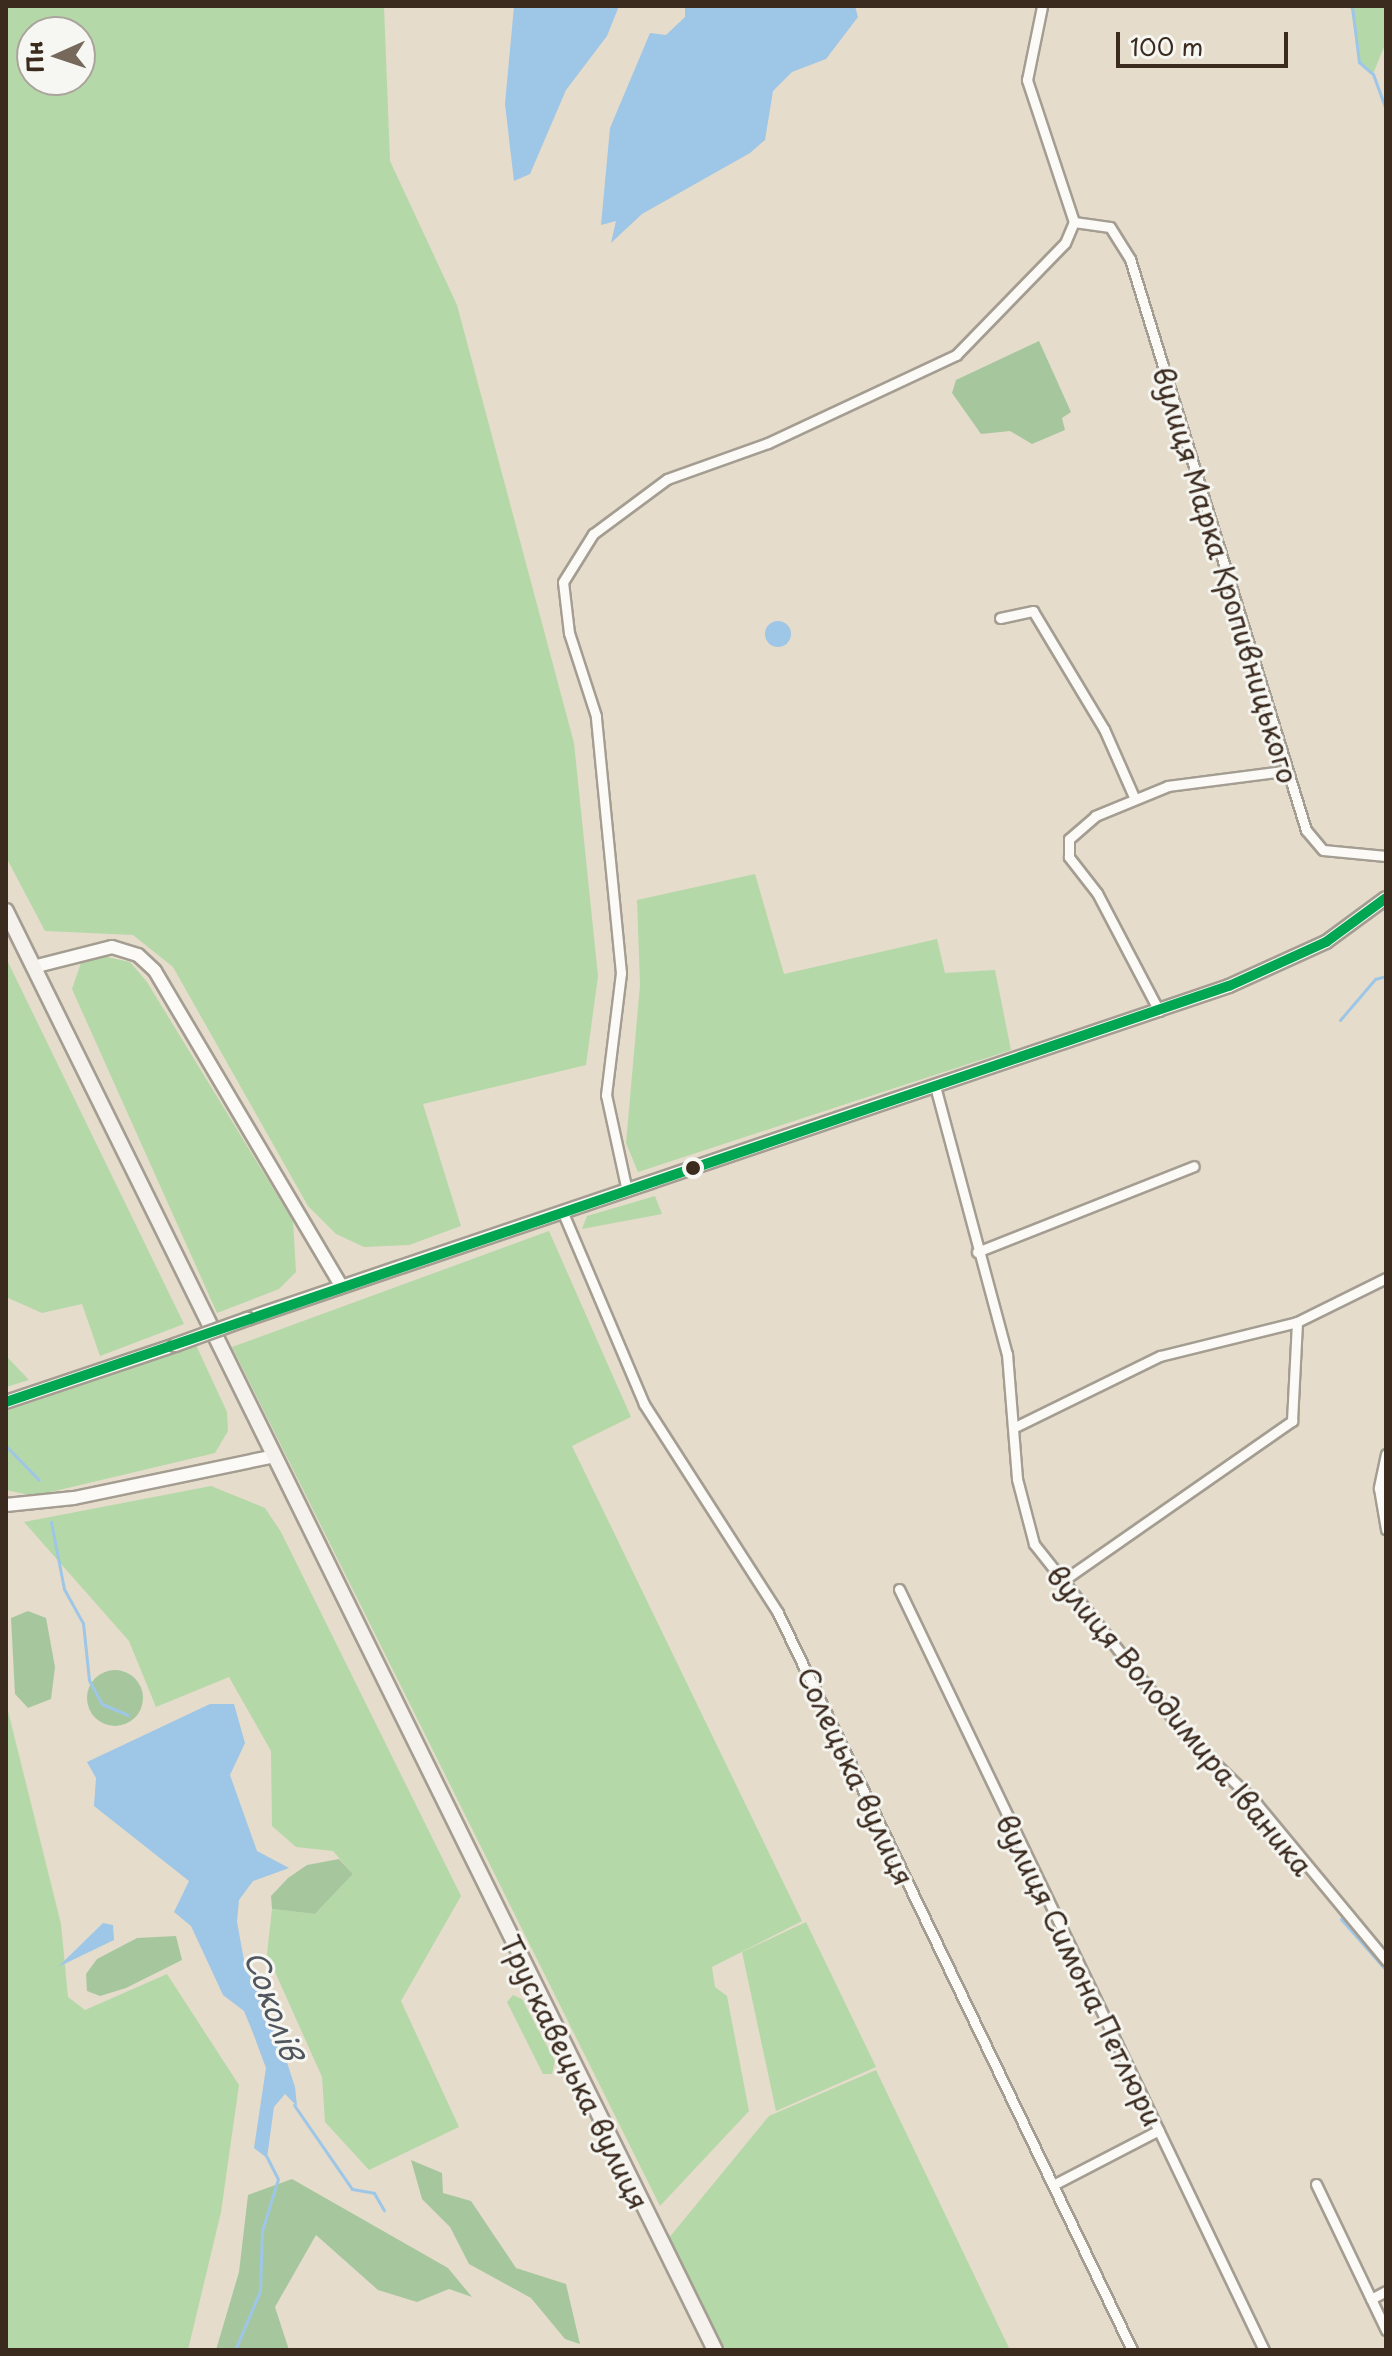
<!DOCTYPE html>
<html>
<head>
<meta charset="utf-8">
<style>
	body { margin:0 }
	#map { position:relative; width:1392px; height:2356px; overflow:hidden; background:#e5dccb; font-family:"Playpen Sans",sans-serif }
	div>[style] { position:absolute }
	.green>* { inset:0; background:#b5d8a9 }
	.forest>* { inset:0; background:#a6c79e }
	.round { border-radius:50% }
	.water>* { inset:0; background:#9ec6e7 }
	.stream>* { height:3px; margin:-1.5px; padding:0 1.5px; transform-origin:1.5px; border-radius:1.5px; background:#9ec6e7 }
	.roads { filter:drop-shadow(2px 0 #a49d91) drop-shadow(-2px 0 #a49d91) drop-shadow(0 2px #a49d91) drop-shadow(0 -2px #a49d91) }
	.minor>* { height:9px; margin:-4.5px; padding:0 4.5px; transform-origin:4.5px; border-radius:4.5px; background:#fbfaf7 }
	.tertiary>* { height:12px; margin:-6px; padding:0 6px; transform-origin:6px; border-radius:6px; background:#fbfaf7 }
	.secondary>* { height:14px; margin:-7px; padding:0 7px; transform-origin:7px; border-radius:7px; background:#f5f1ed }
	.bridges { filter:drop-shadow(2px 0 #a49d91) drop-shadow(-2px 0 #a49d91) drop-shadow(0 2px #a49d91) drop-shadow(0 -2px #a49d91) }
	.tertiary-bridge>* { height:12px; margin:-6px; padding:0 6px; transform-origin:6px; border-radius:6px; background:#fbfaf7 }
	.bus-1>* { height:10px; margin:-5px; padding:0 5px; transform-origin:5px; border-radius:5px; background:#00a651 }
	.dots>* { width:22px; height:22px; translate:-50% -50%; box-sizing:border-box; border:4px solid #f6f6f2; border-radius:50% }
	span { translate:-50% -50%; white-space:nowrap; text-align:center; line-height:1.15; -webkit-text-stroke:6px #f6f6f2; paint-order:stroke }
	.street-label { font-size:28px; color:#3b2a1e }
	.water-label { font-size:30px; color:#50565e; font-style:italic }
	.frame { position:absolute; inset:0; border:8px solid #3b2a1e; pointer-events:none }
	.north { position:absolute; left:16px; top:16px; width:80px; height:80px; box-sizing:border-box; background:#f6f6f2; border:2px solid #aba49d; border-radius:50%; rotate:267deg; font-size:22px; font-weight:700; line-height:32px; text-align:center; color:#3b2a1e }
	.north::after { content:''; display:block; margin:auto; width:28px; height:36px; background:#76685b; clip-path:polygon(50% 0,100% 100%,50% 72%,0 100%) }
	.scale { position:absolute; left:1116px; top:32px; width:172px; height:36px; box-sizing:border-box; border:4px solid #3b2a1e; border-top:0; padding-left:10px; font-size:24px; line-height:28px; white-space:nowrap; color:#3b2a1e; -webkit-text-stroke:6px #f6f6f2; paint-order:stroke }
</style>
</head>
<body>
<div id="map">
	<div class="green">
		<div style="clip-path:polygon(evenodd,6px 6px,384px 6px,390px 161px,457px 305px,574px 743px,598px 976px,586px 1065px,423px 1104px,461px 1226px,409px 1245px,364px 1247px,336px 1234px,308px 1206px,173px 967px,133px 935px,45px 931px,6px 857px,6px 6px,80px 32px,80px 80px,32px 80px,32px 32px,80px 32px)"></div>
		<div style="clip-path:polygon(1345px 6px,1386px 6px,1386px 42px,1373px 74px,1359px 62px,1351px 9px)"></div>
		<div style="clip-path:polygon(755px 874px,784px 974px,937px 939px,945px 973px,995px 970px,1011px 1050px,638px 1172px,626px 1143px,640px 985px,637px 900px)"></div>
		<div style="clip-path:polygon(102px 956px,130px 962px,147px 982px,293px 1221px,296px 1272px,279px 1289px,217px 1313px,72px 989px,82px 960px)"></div>
		<div style="clip-path:polygon(6px 958px,184px 1324px,100px 1356px,82px 1304px,42px 1313px,6px 1297px)"></div>
		<div style="clip-path:polygon(655px 1196px,662px 1214px,582px 1229px,587px 1216px)"></div>
		<div style="clip-path:polygon(549px 1231px,631px 1417px,572px 1446px,802px 1921px,712px 1967px,715px 1987px,727px 1996px,749px 2111px,660px 2206px,232px 1347px)"></div>
		<div style="clip-path:polygon(196px 1345px,227px 1412px,228px 1431px,215px 1453px,34px 1496px,6px 1490px,6px 1411px)"></div>
		<div style="clip-path:polygon(6px 1352px,8px 1358px,29px 1380px,6px 1387px)"></div>
		<div style="clip-path:polygon(211px 1486px,265px 1508px,281px 1532px,461px 1896px,401px 2001px,459px 2127px,369px 2170px,325px 2122px,322px 2077px,267px 1954px,272px 1909px,315px 1914px,353px 1874px,333px 1851px,296px 1847px,272px 1826px,271px 1751px,229px 1677px,156px 1707px,129px 1641px,24px 1522px)"></div>
		<div style="clip-path:polygon(6px 1703px,61px 1924px,68px 1997px,85px 2010px,167px 1974px,239px 2085px,221px 2212px,188px 2350px,6px 2350px)"></div>
		<div style="clip-path:polygon(806px 1922px,876px 2067px,776px 2111px,742px 1952px)"></div>
		<div style="clip-path:polygon(513px 1995px,522px 1999px,555px 2061px,552px 2074px,543px 2074px,507px 2002px)"></div>
		<div style="clip-path:polygon(876px 2070px,1010px 2350px,722px 2350px,668px 2239px,769px 2116px)"></div>
	</div>
	<div class="forest">
		<div style="clip-path:polygon(1039px 341px,1071px 412px,1062px 418px,1065px 430px,1032px 444px,1010px 431px,981px 434px,952px 393px,956px 380px)"></div>
		<div style="clip-path:polygon(28px 1611px,46px 1618px,55px 1667px,51px 1699px,28px 1708px,15px 1694px,11px 1618px)"></div>
		<div class="round" style="left:87px;top:1670px;width:56px;height:56px"></div>
		<div style="clip-path:polygon(339px 1859px,353px 1874px,315px 1914px,272px 1909px,271px 1896px,288px 1878px,307px 1865px)"></div>
		<div style="clip-path:polygon(176px 1936px,182px 1960px,126px 1988px,100px 1996px,87px 1991px,86px 1974px,97px 1959px,137px 1938px)"></div>
		<div style="clip-path:polygon(411px 2160px,442px 2173px,443px 2193px,471px 2201px,516px 2268px,566px 2284px,580px 2344px,565px 2339px,531px 2298px,469px 2264px,450px 2227px,422px 2199px)"></div>
		<div style="clip-path:polygon(292px 2179px,448px 2268px,472px 2297px,449px 2289px,417px 2302px,378px 2290px,316px 2235px,275px 2307px,289px 2350px,216px 2350px,239px 2272px,248px 2195px)"></div>
	</div>
	<div class="water">
		<div style="clip-path:polygon(514px 6px,619px 6px,607px 36px,566px 90px,530px 174px,514px 181px,505px 104px)"></div>
		<div style="clip-path:polygon(685px 6px,855px 6px,858px 17px,826px 59px,792px 72px,773px 91px,765px 140px,750px 153px,642px 214px,611px 243px,616px 221px,601px 225px,610px 128px,650px 33px,666px 35px,685px 17px)"></div>
		<div class="round" style="left:765px;top:621px;width:26px;height:26px"></div>
		<div style="clip-path:polygon(210px 1704px,234px 1704px,245px 1743px,230px 1775px,257px 1851px,289px 1868px,253px 1881px,239px 1900px,237px 1922px,246px 1971px,265px 1995px,295px 2087px,297px 2106px,285px 2094px,274px 2107px,267px 2158px,254px 2148px,266px 2068px,253px 2033px,244px 2011px,223px 1995px,191px 1926px,174px 1912px,189px 1881px,94px 1806px,96px 1778px,87px 1762px)"></div>
		<div style="clip-path:polygon(103px 1923px,113px 1925px,114px 1940px,58px 1967px)"></div>
	</div>
	<div class="stream">
		<div style="left:1352px;top:6px;width:56px;rotate:82.9deg"></div>
		<div style="left:1359px;top:62px;width:18px;rotate:41deg"></div>
		<div style="left:1373px;top:74px;width:37px;rotate:70deg"></div>
		<div style="left:1340px;top:1020px;width:54px;rotate:-49.5deg"></div>
		<div style="left:1375px;top:979px;width:11px;rotate:-15deg"></div>
		<div style="left:6px;top:1446px;width:47px;rotate:45.9deg"></div>
		<div style="left:51px;top:1522px;width:68px;rotate:79deg"></div>
		<div style="left:64px;top:1589px;width:39px;rotate:61deg"></div>
		<div style="left:83px;top:1623px;width:57px;rotate:84deg"></div>
		<div style="left:89px;top:1680px;width:27px;rotate:62deg"></div>
		<div style="left:102px;top:1704px;width:28px;rotate:23deg"></div>
		<div style="left:1341px;top:1919px;width:68px;rotate:48.6deg"></div>
		<div style="left:294px;top:2105px;width:102px;rotate:55.4deg"></div>
		<div style="left:352px;top:2189px;width:22px;rotate:10deg"></div>
		<div style="left:374px;top:2193px;width:20px;rotate:60deg"></div>
		<div style="left:235px;top:2350px;width:64px;rotate:-67deg"></div>
		<div style="left:260px;top:2291px;width:60px;rotate:-88.1deg"></div>
		<div style="left:262px;top:2231px;width:54px;rotate:-72.9deg"></div>
		<div style="left:278px;top:2179px;width:25px;rotate:-117deg"></div>
	</div>
	<div class="roads">
		<div class="minor">
			<div style="left:1074px;top:222px;width:36px;rotate:8deg"></div>
			<div style="left:1110px;top:227px;width:38px;rotate:58deg"></div>
			<div style="left:1130px;top:259px;width:598px;rotate:72.87deg"></div>
			<div style="left:1306px;top:830px;width:26px;rotate:50deg"></div>
			<div style="left:1323px;top:850px;width:63px;rotate:5.4deg"></div>
			<div style="left:1000px;top:618px;width:34px;rotate:-12deg"></div>
			<div style="left:1033px;top:611px;width:138px;rotate:59deg"></div>
			<div style="left:1104px;top:729px;width:74px;rotate:66.2deg"></div>
			<div style="left:1159px;top:1011px;width:133px;rotate:-117.7deg"></div>
			<div style="left:1097px;top:893px;width:46px;rotate:-127.9deg"></div>
			<div style="left:1069px;top:857px;width:18px;rotate:-90deg"></div>
			<div style="left:1069px;top:839px;width:35px;rotate:-41deg"></div>
			<div style="left:1095px;top:816px;width:79px;rotate:-22.3deg"></div>
			<div style="left:1168px;top:786px;width:116px;rotate:-7.4deg"></div>
			<div style="left:935px;top:1086px;width:278px;rotate:75deg"></div>
			<div style="left:1007px;top:1354px;width:125px;rotate:85.4deg"></div>
			<div style="left:1017px;top:1479px;width:67px;rotate:75.3deg"></div>
			<div style="left:1034px;top:1544px;width:244px;rotate:51.5deg"></div>
			<div style="left:1186px;top:1735px;width:98px;rotate:44.2deg"></div>
			<div style="left:1256px;top:1803px;width:204px;rotate:50.4deg"></div>
			<div style="left:627px;top:1191px;width:98px;rotate:-102.3deg"></div>
			<div style="left:606px;top:1095px;width:123px;rotate:-83deg"></div>
			<div style="left:621px;top:973px;width:258px;rotate:-95.6deg"></div>
			<div style="left:596px;top:716px;width:87px;rotate:-108deg"></div>
			<div style="left:569px;top:633px;width:51px;rotate:-96.7deg"></div>
			<div style="left:563px;top:582px;width:57px;rotate:-58deg"></div>
			<div style="left:593px;top:534px;width:92px;rotate:-36.6deg"></div>
			<div style="left:667px;top:479px;width:107px;rotate:-19.6deg"></div>
			<div style="left:768px;top:443px;width:208px;rotate:-25.1deg"></div>
			<div style="left:956px;top:355px;width:156px;rotate:-45.8deg"></div>
			<div style="left:1065px;top:243px;width:23px;rotate:-67deg"></div>
			<div style="left:1074px;top:222px;width:150px;rotate:-108.3deg"></div>
			<div style="left:1027px;top:80px;width:76px;rotate:-78.5deg"></div>
			<div style="left:563px;top:1213px;width:207px;rotate:67deg"></div>
			<div style="left:644px;top:1404px;width:248px;rotate:57.3deg"></div>
			<div style="left:778px;top:1613px;width:818px;rotate:64.34deg"></div>
			<div style="left:977px;top:1252px;width:233px;rotate:-21.6deg"></div>
			<div style="left:1017px;top:1426px;width:159px;rotate:-26.1deg"></div>
			<div style="left:1160px;top:1356px;width:141px;rotate:-13.9deg"></div>
			<div style="left:1297px;top:1322px;width:99px;rotate:-26.3deg"></div>
			<div style="left:1386px;top:1454px;width:35px;rotate:102deg"></div>
			<div style="left:1379px;top:1488px;width:42px;rotate:80.3deg"></div>
			<div style="left:1061px;top:1582px;width:282px;rotate:-34.9deg"></div>
			<div style="left:1292px;top:1421px;width:99px;rotate:-87.1deg"></div>
			<div style="left:899px;top:1589px;width:844px;rotate:64.38deg"></div>
			<div style="left:1316px;top:2184px;width:162px;rotate:64.4deg"></div>
			<div style="left:1053px;top:2185px;width:119px;rotate:-27.4deg"></div>
			<div style="left:1371px;top:2299px;width:17px;rotate:-28deg"></div>
		</div>
		<div class="tertiary">
			<div style="left:33px;top:967px;width:81px;rotate:-14.2deg"></div>
			<div style="left:112px;top:947px;width:27px;rotate:17deg"></div>
			<div style="left:138px;top:955px;width:23px;rotate:43deg"></div>
			<div style="left:155px;top:971px;width:366px;rotate:59.4deg"></div>
			<div style="left:247px;top:1319px;width:1037px;rotate:-18.73deg"></div>
			<div style="left:1229px;top:986px;width:107px;rotate:-24.4deg"></div>
			<div style="left:1326px;top:942px;width:74px;rotate:-36.3deg"></div>
			<div style="left:6px;top:1402px;width:178px;rotate:-18.6deg"></div>
			<div style="left:6px;top:1505px;width:68px;rotate:-5.9deg"></div>
			<div style="left:74px;top:1498px;width:200px;rotate:-11.8deg"></div>
		</div>
		<div class="secondary">
			<div style="left:6px;top:911px;width:1604px;rotate:63.77deg"></div>
		</div>
	</div>
	<div class="bridges">
		<div class="tertiary-bridge">
			<div style="left:175px;top:1345px;width:77px;rotate:-19.9deg"></div>
		</div>
	</div>
	<div class="bus-1">
		<div style="left:6px;top:1402px;width:1292px;rotate:-18.79deg"></div>
		<div style="left:1229px;top:986px;width:107px;rotate:-24.4deg"></div>
		<div style="left:1326px;top:942px;width:74px;rotate:-36.3deg"></div>
	</div>
	<div class="dots">
		<div style="left:693px;top:1168px;background:#3b2a1e"></div>
	</div>
	<div class="street-label">
		<span style="left:1226px;top:575px;rotate:73deg">вулиця Марка Кропивницького</span>
		<span style="left:1180px;top:1720px;rotate:50deg">вулиця Володимира Іваника</span>
		<span style="left:856px;top:1776px;rotate:65deg">Солецька вулиця</span>
		<span style="left:1080px;top:1970px;rotate:64deg">вулиця Симона Петлюри</span>
		<span style="left:575px;top:2072px;rotate:64deg">Трускавецька вулиця</span>
	</div>
	<div class="water-label">
		<span style="left:274px;top:2005px;rotate:70deg">Соколів</span>
	</div>
	<div class="frame"></div>
	<div class="north">Пн</div>
	<div class="scale">100 m</div>
</div>
</body>
</html>
